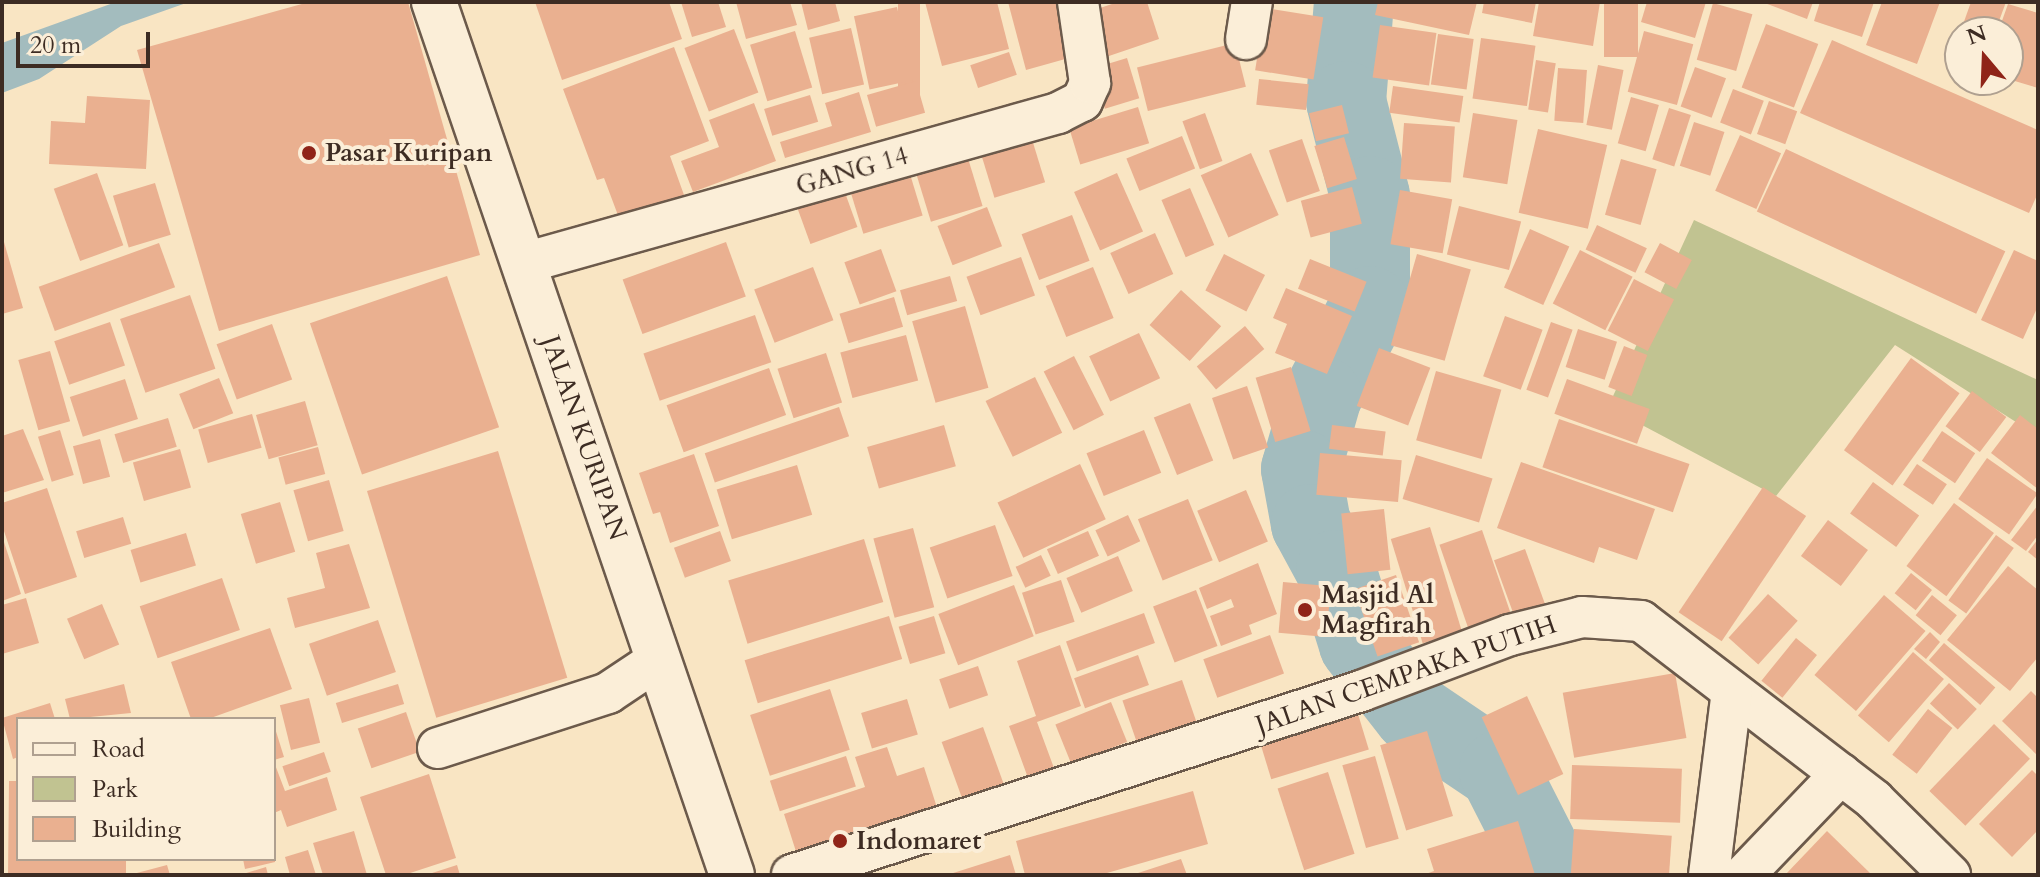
<!DOCTYPE html>
<html>
<head>
<meta charset="utf-8">
<style>
	body { margin:0 }
	#map { position:relative; width:2040px; height:877px; overflow:hidden; background:#f9e5c3; font-family:Cardo,serif }
	div>[style] { position:absolute }
	.green>* { inset:0; background:#c1c391 }
	.water>* { inset:0; background:#a3bcbe }
	.river>* { height:80px; margin:-40px; padding:0 40px; transform-origin:40px; border-radius:40px; background:#a3bcbe }
	.building>* { inset:0; background:#eab090; transform-origin:0 0 }
	.roads { filter:drop-shadow(2px 0 #6c5a4b) drop-shadow(-2px 0 #6c5a4b) drop-shadow(0 2px #6c5a4b) drop-shadow(0 -2px #6c5a4b) }
	.street>* { height:40px; margin:-20px; padding:0 20px; transform-origin:20px; border-radius:20px; background:#fbeed8 }
	.secondary>* { height:44px; margin:-22px; padding:0 22px; transform-origin:22px; border-radius:22px; background:#fbeed8 }
	.dots>* { width:22px; height:22px; translate:-50% -50%; box-sizing:border-box; border:4px solid #fbeed8; border-radius:50% }
	span { translate:-50% -50%; white-space:nowrap; text-align:center; line-height:1.15; -webkit-text-stroke:8px #fbeed8; paint-order:stroke }
	.poi-label { font-size:26px; color:#3d2c23; font-weight:700 }
	.left { translate:0 -50%; text-align:left }
	.street-label { font-size:26px; color:#3d2c23 }
	.frame { position:absolute; inset:0; border:4px solid #3d2c23; pointer-events:none }
	.legend { position:absolute; left:16px; top:717px; width:260px; height:144px; box-sizing:border-box; background:#fbeed8; border:2px solid #afa090; margin:0; padding:10px 14px; list-style:none; font-size:24px; color:#3d2c23 }
	.legend li { display:flex; align-items:center; gap:16px; height:40px }
	.legend b { width:40px; border:2px solid #afa090 }
	.north { position:absolute; left:1944px; top:16px; width:80px; height:80px; box-sizing:border-box; background:#fbeed8; border:2px solid #afa090; border-radius:50%; rotate:341deg; font-size:22px; font-weight:700; line-height:32px; text-align:center; color:#3d2c23 }
	.north::after { content:''; display:block; margin:auto; width:28px; height:36px; background:#8f2418; clip-path:polygon(50% 0,100% 100%,50% 72%,0 100%) }
	.scale { position:absolute; left:16px; top:32px; width:134px; height:36px; box-sizing:border-box; border:4px solid #3d2c23; border-top:0; padding-left:10px; font-size:24px; line-height:28px; white-space:nowrap; color:#3d2c23; -webkit-text-stroke:6px #fbeed8; paint-order:stroke }
</style>
</head>
<body>
<div id="map">
	<div class="green">
		<div style="clip-path:polygon(1694px 220px,2038px 380px,2038px 436px,1895px 345px,1776px 496px,1608px 407px)"></div>
	</div>
	<div class="water">
		<div style="clip-path:polygon(116px 2px,189px 2px,121px 26px,39px 79px,2px 93px,2px 43px)"></div>
	</div>
	<div class="river">
		<div style="left:1354px;top:2px;width:99px;rotate:94.6deg"></div>
		<div style="left:1346px;top:101px;width:98px;rotate:75.8deg"></div>
		<div style="left:1370px;top:196px;width:110px;rotate:90deg"></div>
		<div style="left:1370px;top:306px;width:102px;rotate:118.1deg"></div>
		<div style="left:1322px;top:396px;width:76px;rotate:106deg"></div>
		<div style="left:1301px;top:469px;width:56px;rotate:79.7deg"></div>
		<div style="left:1311px;top:524px;width:52px;rotate:61.5deg"></div>
		<div style="left:1336px;top:570px;width:77px;rotate:72.7deg"></div>
		<div style="left:1359px;top:644px;width:88px;rotate:52deg"></div>
		<div style="left:1413px;top:713px;width:104px;rotate:34deg"></div>
		<div style="left:1499px;top:771px;width:117px;rotate:63deg"></div>
	</div>
	<div class="building">
		<div style="clip-path:polygon(309px 2px,408px 2px,480px 255px,219px 331px,137px 50px)"></div>
		<div style="clip-path:polygon(535px 2px,669px 2px,682px 39px,562px 80px)"></div>
		<div style="clip-path:polygon(681px 2px,718px 2px,726px 27px,692px 37px)"></div>
		<div style="clip-path:polygon(736px 2px,790px 2px,797px 25px,746px 39px)"></div>
		<div style="clip-path:polygon(801px 2px,835px 2px,840px 21px,808px 30px)"></div>
		<div style="left:898px;top:2px;width:22px;height:110px"></div>
		<div style="clip-path:polygon(925px 2px,997px 2px,1009px 49px,942px 66px)"></div>
		<div style="clip-path:polygon(1008px 2px,1062px 2px,1076px 56px,1026px 70px)"></div>
		<div style="clip-path:polygon(1118px 2px,1147px 2px,1159px 39px,1106px 57px,1091px 11px)"></div>
		<div style="clip-path:polygon(1378px 2px,1477px 2px,1469px 35px,1375px 15px)"></div>
		<div style="clip-path:polygon(1484px 2px,1536px 2px,1532px 23px,1482px 13px)"></div>
		<div style="clip-path:polygon(1539px 2px,1600px 2px,1593px 46px,1533px 36px)"></div>
		<div style="left:1604px;top:2px;width:34px;height:55px"></div>
		<div style="clip-path:polygon(1647px 2px,1706px 2px,1695px 38px,1641px 22px)"></div>
		<div style="clip-path:polygon(1762px 2px,1813px 2px,1807px 19px)"></div>
		<div style="clip-path:polygon(1820px 2px,1874px 2px,1862px 37px,1814px 21px)"></div>
		<div style="clip-path:polygon(1882px 2px,1940px 2px,1917px 64px,1866px 45px)"></div>
		<div style="clip-path:polygon(1971px 2px,2006px 2px,1995px 32px,1961px 30px)"></div>
		<div style="left:1713px;top:3px;width:41px;height:59px;rotate:16deg"></div>
		<div style="clip-path:polygon(2008px 4px,2038px 13px,2038px 88px,2008px 79px,2008px 32px,1998px 32px)"></div>
		<div style="left:897px;top:7px;width:75px;height:44px;rotate:78deg"></div>
		<div style="left:1265px;top:8px;width:59px;height:63px;rotate:9deg"></div>
		<div style="left:1766px;top:24px;width:56px;height:68px;rotate:21deg"></div>
		<div style="left:1380px;top:25px;width:57px;height:53px;rotate:8deg"></div>
		<div style="left:851px;top:28px;width:58px;height:43px;rotate:77deg"></div>
		<div style="left:734px;top:29px;width:68px;height:53px;rotate:69deg"></div>
		<div style="left:795px;top:31px;width:59px;height:47px;rotate:73deg"></div>
		<div style="left:1644px;top:31px;width:51px;height:63px;rotate:15deg"></div>
		<div style="left:1438px;top:34px;width:36px;height:51px;rotate:8deg"></div>
		<div style="left:1481px;top:38px;width:55px;height:61px;rotate:8deg"></div>
		<div style="clip-path:polygon(1832px 40px,2038px 130px,2038px 193px,2029px 213px,1800px 113px)"></div>
		<div style="left:1235px;top:43px;width:45px;height:101px;rotate:76deg"></div>
		<div style="clip-path:polygon(674px 47px,709px 141px,670px 156px,684px 195px,619px 218px,604px 178px,597px 180px,563px 89px)"></div>
		<div style="left:1009px;top:52px;width:24px;height:41px;rotate:71deg"></div>
		<div style="left:1127px;top:58px;width:42px;height:36px;rotate:73deg"></div>
		<div style="left:1536px;top:60px;width:20px;height:50px;rotate:9deg"></div>
		<div style="left:1598px;top:65px;width:26px;height:61px;rotate:11deg"></div>
		<div style="left:1695px;top:67px;width:33px;height:42px;rotate:20deg"></div>
		<div style="left:1558px;top:68px;width:29px;height:53px;rotate:4deg"></div>
		<div style="left:1259px;top:79px;width:50px;height:26px;rotate:6deg"></div>
		<div style="left:916px;top:81px;width:33px;height:51px;rotate:74deg"></div>
		<div style="left:1393px;top:86px;width:71px;height:27px;rotate:8deg"></div>
		<div style="left:1733px;top:89px;width:33px;height:36px;rotate:21deg"></div>
		<div style="clip-path:polygon(859px 92px,871px 132px,785px 158px,780px 142px,832px 126px,825px 103px)"></div>
		<div style="left:810px;top:95px;width:28px;height:48px;rotate:73deg"></div>
		<div style="clip-path:polygon(87px 96px,150px 100px,146px 169px,49px 164px,51px 121px,85px 123px)"></div>
		<div style="left:1631px;top:97px;width:29px;height:48px;rotate:16deg"></div>
		<div style="left:1769px;top:101px;width:30px;height:35px;rotate:20deg"></div>
		<div style="clip-path:polygon(754px 103px,776px 161px,693px 192px,681px 161px,719px 147px,709px 120px)"></div>
		<div style="left:1342px;top:105px;width:29px;height:34px;rotate:76deg"></div>
		<div style="left:1138px;top:107px;width:38px;height:72px;rotate:73deg"></div>
		<div style="left:1669px;top:108px;width:23px;height:54px;rotate:18deg"></div>
		<div style="left:1205px;top:113px;width:51px;height:24px;rotate:70deg"></div>
		<div style="left:1473px;top:113px;width:45px;height:65px;rotate:9deg"></div>
		<div style="left:1694px;top:122px;width:32px;height:46px;rotate:18deg"></div>
		<div style="left:1027px;top:123px;width:62px;height:53px;rotate:73deg"></div>
		<div style="left:1404px;top:123px;width:51px;height:56px;rotate:4deg"></div>
		<div style="left:1538px;top:129px;width:71px;height:86px;rotate:13deg"></div>
		<div style="left:1740px;top:135px;width:45px;height:61px;rotate:24deg"></div>
		<div style="left:1182px;top:136px;width:35px;height:60px;rotate:68deg"></div>
		<div style="left:1344px;top:137px;width:44px;height:31px;rotate:73deg"></div>
		<div style="left:1302px;top:139px;width:55px;height:35px;rotate:71deg"></div>
		<div style="left:963px;top:142px;width:67px;height:54px;rotate:73deg"></div>
		<div style="left:1786px;top:149px;width:242px;height:69px;rotate:25deg"></div>
		<div style="left:1251px;top:153px;width:68px;height:55px;rotate:66deg"></div>
		<div style="left:1621px;top:159px;width:37px;height:58px;rotate:16deg"></div>
		<div style="left:906px;top:161px;width:57px;height:62px;rotate:73deg"></div>
		<div style="left:97px;top:173px;width:77px;height:46px;rotate:70deg"></div>
		<div style="left:1117px;top:173px;width:64px;height:47px;rotate:66deg"></div>
		<div style="left:840px;top:179px;width:51px;height:50px;rotate:70deg"></div>
		<div style="left:155px;top:183px;width:54px;height:44px;rotate:73deg"></div>
		<div style="left:1352px;top:187px;width:38px;height:53px;rotate:75deg"></div>
		<div style="left:1190px;top:188px;width:62px;height:31px;rotate:67deg"></div>
		<div style="left:1400px;top:190px;width:53px;height:55px;rotate:10deg"></div>
		<div style="left:1459px;top:206px;width:64px;height:50px;rotate:14deg"></div>
		<div style="left:987px;top:207px;width:42px;height:53px;rotate:69deg"></div>
		<div style="left:1072px;top:215px;width:49px;height:54px;rotate:69deg"></div>
		<div style="left:1597px;top:225px;width:55px;height:27px;rotate:25deg"></div>
		<div style="left:1530px;top:229px;width:43px;height:64px;rotate:24deg"></div>
		<div style="left:1155px;top:233px;width:45px;height:49px;rotate:66deg"></div>
		<div style="clip-path:polygon(2px 235px,23px 308px,2px 314px)"></div>
		<div style="left:726px;top:242px;width:58px;height:110px;rotate:70deg"></div>
		<div style="left:159px;top:243px;width:47px;height:128px;rotate:70deg"></div>
		<div style="left:1660px;top:243px;width:36px;height:33px;rotate:28deg"></div>
		<div style="left:881px;top:249px;width:45px;height:39px;rotate:70deg"></div>
		<div style="left:1580px;top:250px;width:59px;height:60px;rotate:27deg"></div>
		<div style="clip-path:polygon(2014px 250px,2038px 261px,2038px 306px,2023px 339px,1981px 320px)"></div>
		<div style="left:1224px;top:254px;width:46px;height:41px;rotate:27deg"></div>
		<div style="left:1417px;top:254px;width:56px;height:95px;rotate:16deg"></div>
		<div style="left:1021px;top:257px;width:41px;height:58px;rotate:70deg"></div>
		<div style="left:1310px;top:259px;width:61px;height:32px;rotate:22deg"></div>
		<div style="left:813px;top:267px;width:57px;height:63px;rotate:69deg"></div>
		<div style="left:1093px;top:267px;width:55px;height:51px;rotate:68deg"></div>
		<div style="left:447px;top:276px;width:160px;height:145px;rotate:71deg"></div>
		<div style="left:950px;top:276px;width:26px;height:52px;rotate:74deg"></div>
		<div style="left:1634px;top:279px;width:45px;height:58px;rotate:27deg"></div>
		<div style="clip-path:polygon(1286px 288px,1352px 316px,1327px 374px,1275px 353px,1287px 324px,1273px 318px)"></div>
		<div style="left:1181px;top:290px;width:54px;height:47px;rotate:42deg"></div>
		<div style="left:190px;top:295px;width:78px;height:74px;rotate:71deg"></div>
		<div style="left:894px;top:297px;width:31px;height:57px;rotate:73deg"></div>
		<div style="left:965px;top:306px;width:85px;height:55px;rotate:74deg"></div>
		<div style="left:755px;top:315px;width:50px;height:118px;rotate:71deg"></div>
		<div style="left:1505px;top:316px;width:40px;height:64px;rotate:20deg"></div>
		<div style="left:110px;top:322px;width:46px;height:59px;rotate:71deg"></div>
		<div style="left:1551px;top:322px;width:23px;height:72px;rotate:20deg"></div>
		<div style="left:272px;top:324px;width:59px;height:59px;rotate:70deg"></div>
		<div style="left:1245px;top:326px;width:30px;height:63px;rotate:50deg"></div>
		<div style="left:1578px;top:329px;width:41px;height:40px;rotate:18deg"></div>
		<div style="left:1139px;top:333px;width:50px;height:55px;rotate:65deg"></div>
		<div style="left:906px;top:335px;width:47px;height:68px;rotate:75deg"></div>
		<div style="left:1624px;top:346px;width:25px;height:44px;rotate:21deg"></div>
		<div style="left:1379px;top:348px;width:55px;height:62px;rotate:21deg"></div>
		<div style="left:50px;top:351px;width:73px;height:33px;rotate:74deg"></div>
		<div style="left:826px;top:353px;width:52px;height:51px;rotate:72deg"></div>
		<div style="left:1074px;top:356px;width:66px;height:34px;rotate:63deg"></div>
		<div style="left:1911px;top:358px;width:60px;height:114px;rotate:36deg"></div>
		<div style="left:1291px;top:367px;width:67px;height:37px;rotate:73deg"></div>
		<div style="left:769px;top:368px;width:50px;height:109px;rotate:70deg"></div>
		<div style="left:1436px;top:371px;width:68px;height:72px;rotate:16deg"></div>
		<div style="left:1035px;top:377px;width:62px;height:55px;rotate:64deg"></div>
		<div style="left:219px;top:378px;width:38px;height:43px;rotate:68deg"></div>
		<div style="left:125px;top:379px;width:42px;height:58px;rotate:72deg"></div>
		<div style="left:1567px;top:379px;width:88px;height:37px;rotate:20deg"></div>
		<div style="left:1247px;top:386px;width:65px;height:37px;rotate:71deg"></div>
		<div style="left:1972px;top:391px;width:43px;height:44px;rotate:37deg"></div>
		<div style="left:305px;top:401px;width:46px;height:51px;rotate:74deg"></div>
		<div style="left:1190px;top:403px;width:62px;height:39px;rotate:68deg"></div>
		<div style="left:839px;top:407px;width:31px;height:142px;rotate:71deg"></div>
		<div style="left:252px;top:414px;width:35px;height:56px;rotate:74deg"></div>
		<div style="clip-path:polygon(2020px 415px,2038px 429px,2038px 489px,1991px 453px)"></div>
		<div style="left:168px;top:418px;width:30px;height:56px;rotate:73deg"></div>
		<div style="left:1559px;top:419px;width:138px;height:51px;rotate:19deg"></div>
		<div style="left:944px;top:425px;width:43px;height:80px;rotate:74deg"></div>
		<div style="left:1332px;top:425px;width:54px;height:24px;rotate:7deg"></div>
		<div style="clip-path:polygon(23px 429px,44px 480px,2px 493px,2px 436px)"></div>
		<div style="left:60px;top:430px;width:47px;height:23px;rotate:73deg"></div>
		<div style="left:1144px;top:430px;width:46px;height:62px;rotate:68deg"></div>
		<div style="left:1942px;top:431px;width:40px;height:36px;rotate:34deg"></div>
		<div style="left:100px;top:439px;width:39px;height:28px;rotate:75deg"></div>
		<div style="left:318px;top:447px;width:28px;height:41px;rotate:75deg"></div>
		<div style="left:180px;top:449px;width:40px;height:49px;rotate:74deg"></div>
		<div style="left:498px;top:451px;width:237px;height:137px;rotate:73deg"></div>
		<div style="left:1320px;top:453px;width:82px;height:42px;rotate:5deg"></div>
		<div style="clip-path:polygon(694px 454px,719px 526px,670px 543px,660px 512px,653px 514px,639px 473px)"></div>
		<div style="left:1416px;top:455px;width:80px;height:46px;rotate:17deg"></div>
		<div style="left:1987px;top:458px;width:62px;height:50px;rotate:35deg"></div>
		<div style="clip-path:polygon(1521px 462px,1655px 509px,1637px 560px,1599px 547px,1594px 563px,1497px 528px)"></div>
		<div style="left:1080px;top:464px;width:61px;height:91px;rotate:65deg"></div>
		<div style="left:1917px;top:464px;width:36px;height:25px;rotate:34deg"></div>
		<div style="left:797px;top:465px;width:52px;height:84px;rotate:73deg"></div>
		<div style="left:329px;top:480px;width:53px;height:37px;rotate:74deg"></div>
		<div style="left:1873px;top:482px;width:57px;height:39px;rotate:36deg"></div>
		<div style="left:1763px;top:487px;width:52px;height:151px;rotate:34deg"></div>
		<div style="clip-path:polygon(47px 488px,77px 577px,25px 594px,2px 525px,2px 503px)"></div>
		<div style="left:1246px;top:490px;width:56px;height:53px;rotate:67deg"></div>
		<div style="left:1188px;top:499px;width:66px;height:54px;rotate:68deg"></div>
		<div style="left:280px;top:502px;width:52px;height:41px;rotate:73deg"></div>
		<div style="left:1954px;top:503px;width:50px;height:79px;rotate:37deg"></div>
		<div style="clip-path:polygon(2038px 505px,2038px 535px,2026px 551px,2011px 540px)"></div>
		<div style="left:1384px;top:509px;width:61px;height:43px;rotate:84deg"></div>
		<div style="left:1128px;top:515px;width:29px;height:36px;rotate:65deg"></div>
		<div style="left:123px;top:517px;width:28px;height:49px;rotate:73deg"></div>
		<div style="left:1828px;top:520px;width:50px;height:45px;rotate:37deg"></div>
		<div style="left:995px;top:525px;width:54px;height:69px;rotate:71deg"></div>
		<div style="left:1430px;top:527px;width:109px;height:41px;rotate:73deg"></div>
		<div style="left:913px;top:528px;width:82px;height:41px;rotate:75deg"></div>
		<div style="left:1482px;top:530px;width:93px;height:45px;rotate:71deg"></div>
		<div style="left:720px;top:531px;width:32px;height:49px;rotate:70deg"></div>
		<div style="left:1088px;top:531px;width:27px;height:45px;rotate:66deg"></div>
		<div style="left:186px;top:533px;width:34px;height:58px;rotate:73deg"></div>
		<div style="left:1996px;top:535px;width:22px;height:81px;rotate:36deg"></div>
		<div style="clip-path:polygon(2px 536px,21px 594px,2px 601px)"></div>
		<div style="left:864px;top:539px;width:66px;height:142px;rotate:73deg"></div>
		<div style="clip-path:polygon(2038px 539px,2038px 560px,2028px 552px)"></div>
		<div style="clip-path:polygon(349px 544px,370px 608px,295px 628px,287px 598px,325px 588px,316px 553px)"></div>
		<div style="left:1525px;top:549px;width:63px;height:33px;rotate:70deg"></div>
		<div style="left:1041px;top:555px;width:23px;height:28px;rotate:65deg"></div>
		<div style="left:1118px;top:556px;width:38px;height:56px;rotate:67deg"></div>
		<div style="clip-path:polygon(1258px 563px,1277px 614px,1249px 625px,1252px 634px,1221px 646px,1210px 616px,1234px 607px,1231px 599px,1207px 609px,1199px 588px)"></div>
		<div style="clip-path:polygon(2008px 566px,2038px 590px,2038px 657px,2010px 691px,1947px 640px)"></div>
		<div style="left:1911px;top:573px;width:27px;height:26px;rotate:39deg"></div>
		<div style="left:1396px;top:575px;width:71px;height:44px;rotate:71deg"></div>
		<div style="left:222px;top:578px;width:55px;height:87px;rotate:71deg"></div>
		<div style="left:1061px;top:580px;width:44px;height:41px;rotate:72deg"></div>
		<div style="left:1283px;top:582px;width:48px;height:51px;rotate:5deg"></div>
		<div style="left:1014px;top:585px;width:55px;height:81px;rotate:69deg"></div>
		<div style="left:1196px;top:590px;width:60px;height:46px;rotate:69deg"></div>
		<div style="left:1768px;top:594px;width:40px;height:59px;rotate:42deg"></div>
		<div style="left:1884px;top:595px;width:55px;height:106px;rotate:41deg"></div>
		<div style="left:1932px;top:595px;width:32px;height:26px;rotate:39deg"></div>
		<div style="clip-path:polygon(26px 598px,39px 643px,2px 654px,2px 605px)"></div>
		<div style="left:102px;top:604px;width:44px;height:38px;rotate:67deg"></div>
		<div style="left:1144px;top:613px;width:32px;height:83px;rotate:70deg"></div>
		<div style="left:889px;top:616px;width:45px;height:151px;rotate:73deg"></div>
		<div style="left:934px;top:616px;width:39px;height:37px;rotate:73deg"></div>
		<div style="left:378px;top:620px;width:55px;height:73px;rotate:71deg"></div>
		<div style="clip-path:polygon(270px 628px,292px 689px,208px 719px,191px 719px,171px 662px)"></div>
		<div style="clip-path:polygon(1930px 632px,1940px 642px,1926px 659px,1914px 649px)"></div>
		<div style="left:1270px;top:635px;width:41px;height:71px;rotate:70deg"></div>
		<div style="left:1796px;top:638px;width:27px;height:55px;rotate:39deg"></div>
		<div style="left:1944px;top:643px;width:68px;height:23px;rotate:41deg"></div>
		<div style="clip-path:polygon(1060px 645px,1081px 706px,1037px 722px,1061px 787px,1035px 797px,1009px 726px,1036px 716px,1017px 661px)"></div>
		<div style="left:1913px;top:652px;width:41px;height:84px;rotate:41deg"></div>
		<div style="left:1138px;top:655px;width:32px;height:68px;rotate:70deg"></div>
		<div style="left:978px;top:666px;width:31px;height:41px;rotate:71deg"></div>
		<div style="left:1675px;top:673px;width:66px;height:114px;rotate:80deg"></div>
		<div style="left:1182px;top:680px;width:50px;height:63px;rotate:71deg"></div>
		<div style="left:1949px;top:683px;width:38px;height:28px;rotate:43deg"></div>
		<div style="clip-path:polygon(124px 684px,131px 713px,70px 719px,65px 699px)"></div>
		<div style="left:398px;top:684px;width:21px;height:65px;rotate:73deg"></div>
		<div style="left:830px;top:689px;width:64px;height:84px;rotate:72deg"></div>
		<div style="clip-path:polygon(2031px 691px,2038px 698px,2038px 756px,2002px 721px)"></div>
		<div style="left:1527px;top:696px;width:86px;height:50px;rotate:65deg"></div>
		<div style="left:309px;top:698px;width:46px;height:30px;rotate:76deg"></div>
		<div style="left:907px;top:699px;width:37px;height:48px;rotate:73deg"></div>
		<div style="left:1111px;top:702px;width:43px;height:60px;rotate:68deg"></div>
		<div style="clip-path:polygon(50px 703px,55px 719px,18px 719px,18px 757px,13px 759px,2px 718px)"></div>
		<div style="left:1928px;top:709px;width:31px;height:58px;rotate:38deg"></div>
		<div style="left:406px;top:712px;width:42px;height:51px;rotate:71deg"></div>
		<div style="left:1358px;top:714px;width:37px;height:102px;rotate:73deg"></div>
		<div style="left:1994px;top:724px;width:50px;height:93px;rotate:44deg"></div>
		<div style="clip-path:polygon(274px 725px,284px 757px,274px 760px)"></div>
		<div style="left:983px;top:727px;width:63px;height:44px;rotate:70deg"></div>
		<div style="left:1427px;top:731px;width:89px;height:49px;rotate:73deg"></div>
		<div style="clip-path:polygon(887px 747px,897px 776px,924px 767px,940px 817px,800px 864px,784px 814px,865px 787px,855px 757px)"></div>
		<div style="left:324px;top:752px;width:21px;height:44px;rotate:71deg"></div>
		<div style="left:846px;top:756px;width:32px;height:80px;rotate:72deg"></div>
		<div style="left:1375px;top:756px;width:86px;height:34px;rotate:74deg"></div>
		<div style="clip-path:polygon(274px 762px,285px 791px,327px 777px,337px 810px,287px 827px,281px 810px,274px 813px)"></div>
		<div style="left:1572px;top:765px;width:110px;height:54px;rotate:2deg"></div>
		<div style="clip-path:polygon(2032px 770px,2038px 776px,2038px 830px,2012px 857px,1979px 824px)"></div>
		<div style="left:1328px;top:772px;width:86px;height:53px;rotate:72deg"></div>
		<div style="clip-path:polygon(429px 774px,456px 858px,404px 875px,386px 875px,360px 797px)"></div>
		<div style="clip-path:polygon(9px 781px,18px 781px,18px 859px,126px 859px,126px 875px,8px 875px)"></div>
		<div style="clip-path:polygon(1193px 791px,1208px 844px,1100px 875px,1025px 875px,1016px 841px)"></div>
		<div style="clip-path:polygon(1518px 821px,1535px 875px,1423px 875px,1434px 871px,1427px 849px)"></div>
		<div style="left:1574px;top:829px;width:98px;height:46px;rotate:4deg"></div>
		<div style="clip-path:polygon(354px 831px,367px 875px,323px 875px,313px 843px)"></div>
		<div style="clip-path:polygon(1827px 831px,1872px 875px,1785px 875px)"></div>
		<div style="clip-path:polygon(308px 850px,316px 875px,290px 875px,285px 857px)"></div>
		<div style="clip-path:polygon(1010px 855px,1016px 875px,950px 875px,950px 874px)"></div>
		<div style="clip-path:polygon(243px 859px,275px 859px,275px 862px,245px 869px)"></div>
		<div style="clip-path:polygon(1181px 859px,1187px 875px,1135px 875px,1135px 874px)"></div>
		<div style="clip-path:polygon(167px 865px,170px 875px,133px 875px,133px 874px)"></div>
		<div style="clip-path:polygon(457px 865px,460px 875px,429px 875px,429px 874px)"></div>
		<div style="clip-path:polygon(266px 867px,268px 875px,243px 875px,243px 874px)"></div>
	</div>
	<div class="roads">
		<div class="street">
			<div style="left:1246px;top:39px;width:37px;rotate:-81deg"></div>
			<div style="left:524px;top:263px;width:555px;rotate:-15.69deg"></div>
			<div style="left:1058px;top:113px;width:27px;rotate:-27deg"></div>
			<div style="left:1082px;top:101px;width:20px;rotate:-66deg"></div>
			<div style="left:1090px;top:83px;width:82px;rotate:-98.4deg"></div>
			<div style="left:438px;top:748px;width:179px;rotate:-17.9deg"></div>
			<div style="left:608px;top:693px;width:61px;rotate:-33.7deg"></div>
			<div style="left:792px;top:875px;width:598px;rotate:-17.92deg"></div>
			<div style="left:1361px;top:691px;width:159px;rotate:-20.6deg"></div>
			<div style="left:1510px;top:635px;width:74px;rotate:-14deg"></div>
			<div style="left:1582px;top:617px;width:59px;rotate:3.9deg"></div>
			<div style="left:1641px;top:621px;width:294px;rotate:37.5deg"></div>
			<div style="left:1874px;top:800px;width:107px;rotate:44.6deg"></div>
			<div style="left:1709px;top:875px;width:185px;rotate:-82.9deg"></div>
			<div style="left:1744px;top:875px;width:140px;rotate:-46.2deg"></div>
		</div>
		<div class="secondary">
			<div style="left:434px;top:2px;width:922px;rotate:71.15deg"></div>
		</div>
	</div>
	<div class="dots">
		<div style="left:309px;top:153px;background:#8f2418"></div>
		<div style="left:1305px;top:610px;background:#8f2418"></div>
		<div style="left:840px;top:841px;background:#8f2418"></div>
	</div>
	<div class="poi-label">
		<span class="left" style="left:325px;top:153px">Pasar Kuripan</span>
		<span class="left" style="left:1321px;top:610px">Masjid Al<br>Magfirah</span>
		<span class="left" style="left:856px;top:841px">Indomaret</span>
	</div>
	<div class="street-label">
		<span style="left:852px;top:171px;rotate:-16deg">GANG 14</span>
		<span style="left:584px;top:438px;rotate:71deg">JALAN KURIPAN</span>
		<span style="left:1406px;top:675px;rotate:-19deg">JALAN CEMPAKA PUTIH</span>
	</div>
	<div class="frame"></div>
	<ul class="legend">
	<li><b style="height:10px;background:#fbeed8"></b>Road</li>
	<li><b style="height:22px;background:#c1c391"></b>Park</li>
	<li><b style="height:22px;background:#eab090"></b>Building</li>
	</ul>
	<div class="north">N</div>
	<div class="scale">20 m</div>
</div>
</body>
</html>
